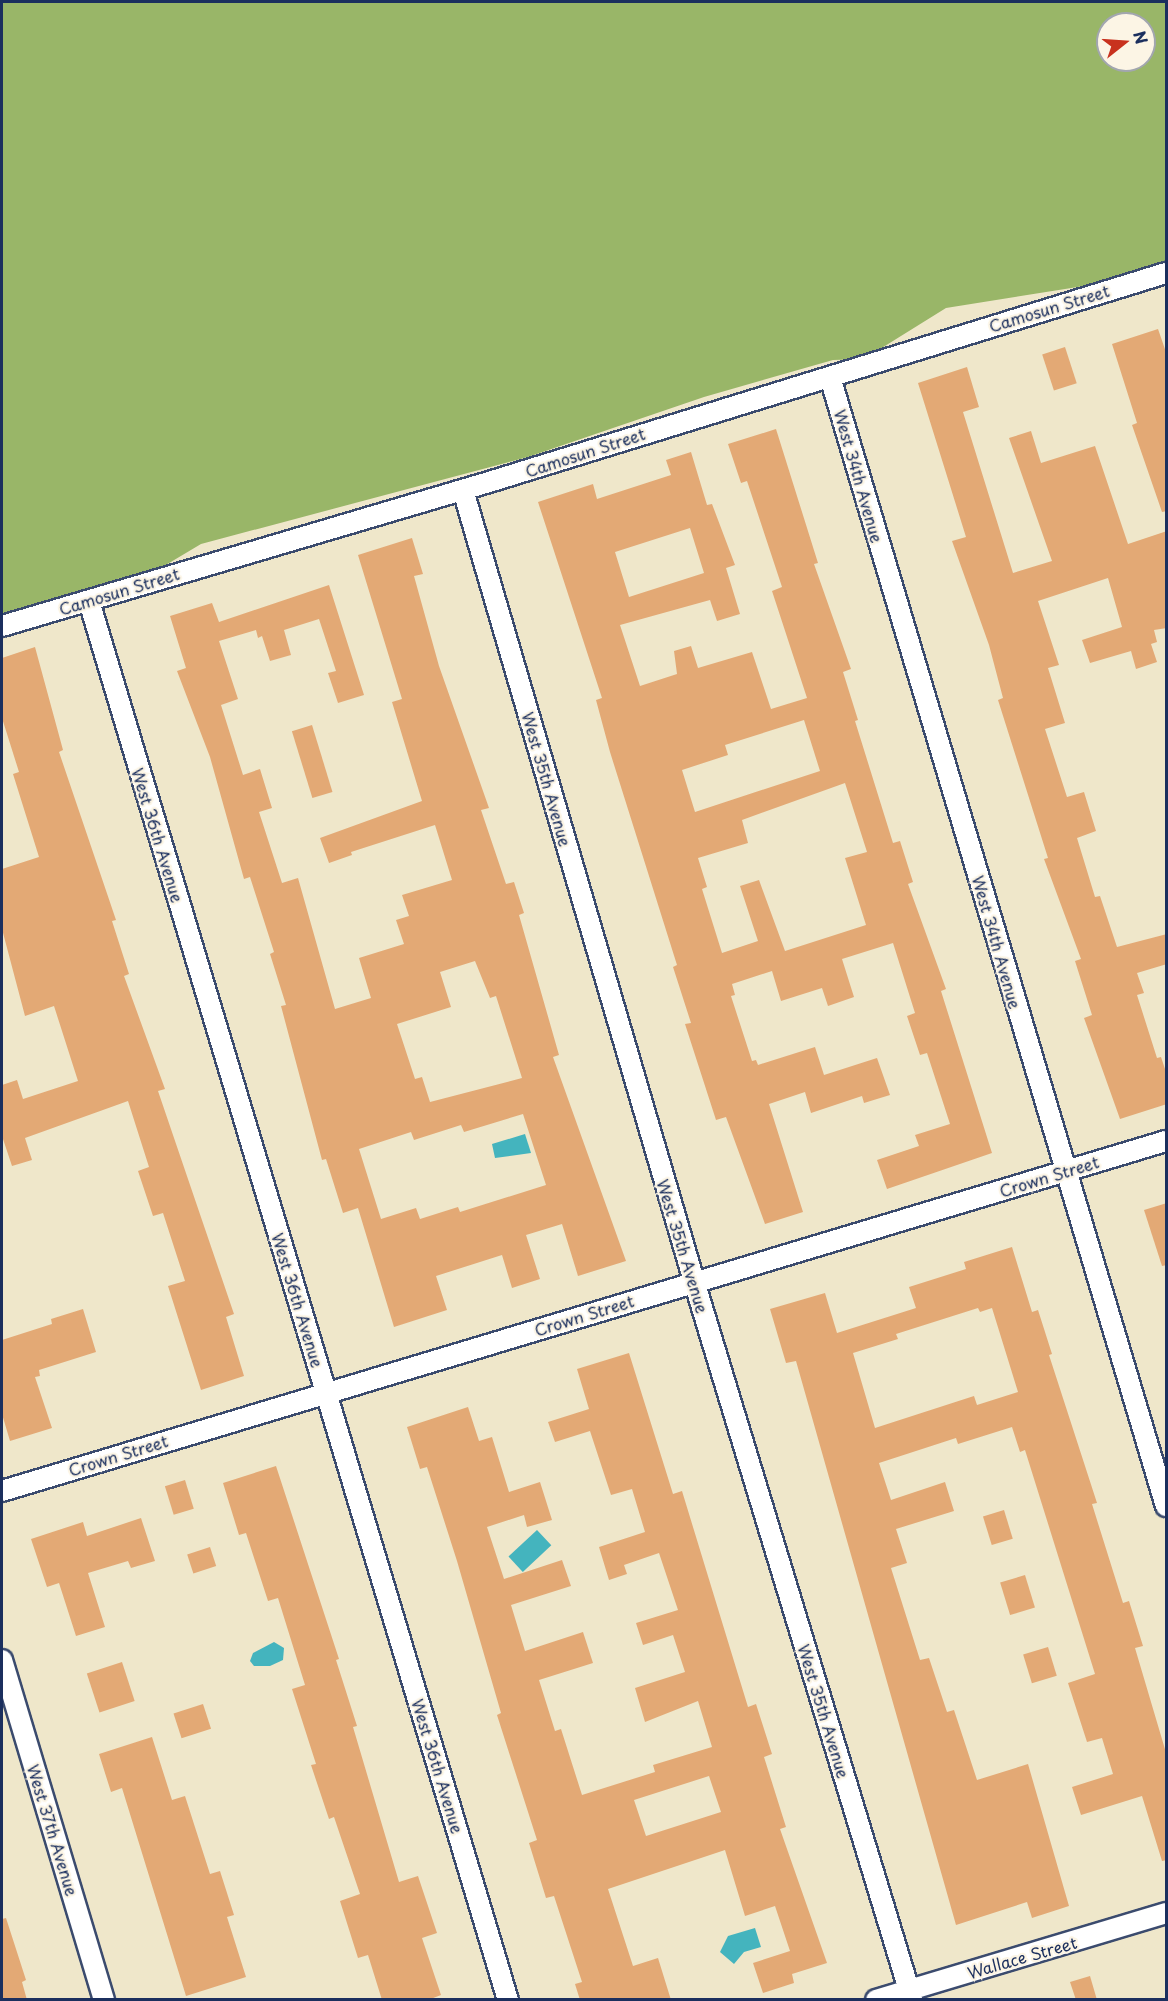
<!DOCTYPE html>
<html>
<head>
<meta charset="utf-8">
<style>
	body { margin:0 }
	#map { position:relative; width:1168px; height:2001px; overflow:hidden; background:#efe7ca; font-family:"Playpen Sans",sans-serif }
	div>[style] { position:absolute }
	.forest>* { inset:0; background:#99b668 }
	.water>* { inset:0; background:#44b4be; transform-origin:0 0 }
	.building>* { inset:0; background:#e3a975; transform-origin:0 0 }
	.roads { filter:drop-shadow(2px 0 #3b4b6e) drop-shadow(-2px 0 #3b4b6e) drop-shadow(0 2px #3b4b6e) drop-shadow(0 -2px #3b4b6e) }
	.minor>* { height:20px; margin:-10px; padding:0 10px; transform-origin:10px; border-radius:10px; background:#fff }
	span { translate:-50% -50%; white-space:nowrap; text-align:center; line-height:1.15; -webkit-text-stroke:4.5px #fcf5e5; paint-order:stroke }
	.street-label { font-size:16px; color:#1b2f5e }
	.frame { position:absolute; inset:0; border:3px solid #1b2f5e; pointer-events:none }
	.north { position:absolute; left:1096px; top:12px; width:60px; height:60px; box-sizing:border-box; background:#fcf5e5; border:2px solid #a2a6af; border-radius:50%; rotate:73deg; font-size:16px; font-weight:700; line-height:24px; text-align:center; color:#1b2f5e }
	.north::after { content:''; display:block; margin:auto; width:21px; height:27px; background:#c8321e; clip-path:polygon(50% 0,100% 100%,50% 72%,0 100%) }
</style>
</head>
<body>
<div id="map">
	<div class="forest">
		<div style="clip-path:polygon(evenodd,2px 2px,1166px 2px,1166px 264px,1084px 286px,946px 308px,864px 359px,833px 360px,704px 397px,528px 457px,201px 544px,149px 575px,121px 578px,2px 616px,2px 2px,1108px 24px,1144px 24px,1144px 60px,1108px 60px,1108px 24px)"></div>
	</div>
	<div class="water">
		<div style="clip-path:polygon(525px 1134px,531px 1153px,495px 1158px,492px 1144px)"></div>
		<div style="left:537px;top:1530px;width:21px;height:39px;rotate:47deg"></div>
		<div style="clip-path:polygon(274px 1642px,284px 1648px,283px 1660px,270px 1666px,254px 1666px,250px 1661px,253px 1653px)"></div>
		<div style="clip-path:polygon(755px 1928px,761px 1947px,744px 1952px,734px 1964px,720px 1952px,728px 1936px)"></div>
	</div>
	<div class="building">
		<div style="clip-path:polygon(1158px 329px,1167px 355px,1167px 511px,1162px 512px,1132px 425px,1137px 423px,1112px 344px)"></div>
		<div style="left:1065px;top:347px;width:38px;height:24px;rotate:72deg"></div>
		<div style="clip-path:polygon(967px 367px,979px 407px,963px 412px,1013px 573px,1052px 561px,1009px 438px,1031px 431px,1041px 463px,1095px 446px,1128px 544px,1167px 531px,1167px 628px,1154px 630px,1157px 642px,1151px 644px,1157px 662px,1136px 669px,1131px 651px,1090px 663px,1082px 640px,1122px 627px,1108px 578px,1038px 601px,1059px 665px,1048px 668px,1065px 723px,1045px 729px,1067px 797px,1084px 792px,1096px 831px,1077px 838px,1095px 897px,1100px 896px,1117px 947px,1167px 934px,1167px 964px,1137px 973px,1144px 993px,1137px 995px,1157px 1058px,1161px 1057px,1167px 1075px,1167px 1104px,1120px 1119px,1084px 1018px,1092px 1015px,1075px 961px,1081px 959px,1044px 859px,1048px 858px,998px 700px,1003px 698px,989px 645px,952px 541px,966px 537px,918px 383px)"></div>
		<div style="clip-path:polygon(evenodd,776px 429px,818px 563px,814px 564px,851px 669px,843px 672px,858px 720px,855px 721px,893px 843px,900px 841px,913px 882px,908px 884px,946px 989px,941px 991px,992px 1153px,887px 1189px,877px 1160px,919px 1146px,915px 1135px,950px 1124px,927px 1053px,920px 1055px,907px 1016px,915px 1013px,893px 943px,842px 959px,854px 997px,828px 1006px,822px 988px,781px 1001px,772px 971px,732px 984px,735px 995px,731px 996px,752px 1061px,756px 1060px,758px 1065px,815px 1047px,824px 1075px,877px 1058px,890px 1095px,864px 1103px,862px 1096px,811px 1113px,805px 1092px,769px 1104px,803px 1212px,765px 1224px,726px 1117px,716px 1120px,685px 1024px,691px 1023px,673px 967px,677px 965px,610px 752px,596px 700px,602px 698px,538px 502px,593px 484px,597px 499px,671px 475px,666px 460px,691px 452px,707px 505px,712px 504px,735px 565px,726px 568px,740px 614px,717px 621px,710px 600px,620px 625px,640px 686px,677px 674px,674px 651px,691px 646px,698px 668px,752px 652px,771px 709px,807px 698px,772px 591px,782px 587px,747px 481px,741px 483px,728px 444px,776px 429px,690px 528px,704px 573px,629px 597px,615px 552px,690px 528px,776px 429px,804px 720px,820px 771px,695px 812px,682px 770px,728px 755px,725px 745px,804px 720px,776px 429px,845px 783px,867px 852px,845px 858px,866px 925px,785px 951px,759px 880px,740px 886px,758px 941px,722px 953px,702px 889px,707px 887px,698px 858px,748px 843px,742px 820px,845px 783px)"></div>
		<div style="clip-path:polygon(evenodd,412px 538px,423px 574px,414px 576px,439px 666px,489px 808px,481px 810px,506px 884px,514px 882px,524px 913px,519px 915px,559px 1055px,553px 1057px,626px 1261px,578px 1276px,562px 1224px,526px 1235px,540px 1279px,512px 1288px,502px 1255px,436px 1276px,447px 1310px,394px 1327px,358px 1208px,343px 1213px,326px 1159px,322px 1160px,281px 1006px,286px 1005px,270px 954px,274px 952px,250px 877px,244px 879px,210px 757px,177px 671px,186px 668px,170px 616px,212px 603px,219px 622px,329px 585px,364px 695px,338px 703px,328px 673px,336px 671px,319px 619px,284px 630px,291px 655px,270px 661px,262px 636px,258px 638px,256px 630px,219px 641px,238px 699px,221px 705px,243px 775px,260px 769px,272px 808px,259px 812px,282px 883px,298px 878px,335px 1009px,371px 998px,359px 958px,404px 944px,396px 920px,409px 916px,402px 895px,452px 880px,435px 825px,351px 852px,352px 855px,329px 863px,320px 838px,422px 801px,392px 702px,402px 699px,358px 555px,412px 538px,475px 961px,490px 998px,496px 996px,522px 1078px,430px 1102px,422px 1077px,415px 1079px,397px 1024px,451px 1007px,440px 972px,475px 961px,412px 538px,523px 1114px,546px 1185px,460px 1212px,458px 1207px,420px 1219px,416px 1208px,381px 1219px,359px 1149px,411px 1132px,414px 1140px,461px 1125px,464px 1132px,523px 1114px)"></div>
		<div style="clip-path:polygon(35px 647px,63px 750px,59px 752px,116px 920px,112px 921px,129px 974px,124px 976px,165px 1089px,158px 1091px,234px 1314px,226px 1317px,244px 1376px,201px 1390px,168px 1286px,185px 1281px,163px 1213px,153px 1216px,138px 1171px,149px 1167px,128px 1101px,25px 1138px,32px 1160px,12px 1166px,2px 1136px,2px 1085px,17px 1080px,23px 1099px,78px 1081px,54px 1006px,25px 1016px,2px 929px,2px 869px,39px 857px,13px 774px,19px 772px,2px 718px,2px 658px)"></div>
		<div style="left:312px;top:725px;width:70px;height:21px;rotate:73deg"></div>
		<div style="clip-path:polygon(1167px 1203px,1167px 1265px,1162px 1266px,1144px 1210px)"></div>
		<div style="clip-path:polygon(evenodd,1012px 1247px,1032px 1312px,1038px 1310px,1052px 1354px,1049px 1355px,1097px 1503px,1092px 1504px,1123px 1603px,1129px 1601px,1143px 1646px,1135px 1648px,1167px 1756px,1167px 1860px,1162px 1861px,1142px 1796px,1081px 1815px,1072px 1787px,1113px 1774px,1102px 1738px,1087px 1742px,1068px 1683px,1095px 1674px,1025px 1450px,1020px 1452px,1012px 1427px,958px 1444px,956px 1438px,879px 1463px,891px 1500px,945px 1482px,954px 1511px,896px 1529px,907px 1563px,891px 1568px,920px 1660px,929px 1658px,947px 1712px,954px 1710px,977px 1780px,1028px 1764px,1069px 1906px,1032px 1918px,1027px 1902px,956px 1925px,796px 1361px,786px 1363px,770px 1309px,825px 1293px,837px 1333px,916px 1308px,909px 1287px,966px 1269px,964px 1262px,1012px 1247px,978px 1308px,980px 1312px,992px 1308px,1018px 1392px,977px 1405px,974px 1396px,875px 1428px,853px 1353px,898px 1339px,896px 1334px,978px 1308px)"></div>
		<div style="clip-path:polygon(83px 1309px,96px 1352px,39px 1370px,40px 1376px,35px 1377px,52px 1428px,10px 1441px,2px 1414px,2px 1340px,52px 1324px,51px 1319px)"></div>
		<div style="clip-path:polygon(evenodd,629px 1353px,673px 1494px,682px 1491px,748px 1707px,756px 1704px,772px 1754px,764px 1757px,786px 1827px,780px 1829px,827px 1963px,792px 1974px,794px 1983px,763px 1993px,753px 1963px,790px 1951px,775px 1906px,745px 1916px,725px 1850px,608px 1889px,633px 1966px,658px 1958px,671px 2000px,580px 2000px,575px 1984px,582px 1982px,554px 1896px,546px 1898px,529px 1843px,537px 1840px,497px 1715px,501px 1713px,457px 1561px,427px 1467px,420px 1469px,407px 1427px,468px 1407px,479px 1441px,492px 1437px,509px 1492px,540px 1482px,552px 1520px,527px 1527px,524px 1515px,487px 1527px,504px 1579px,562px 1560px,571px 1586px,511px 1605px,525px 1651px,583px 1632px,593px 1663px,539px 1680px,555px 1731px,561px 1729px,582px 1795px,655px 1772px,653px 1765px,712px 1747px,698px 1701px,645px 1722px,635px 1688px,685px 1672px,673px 1635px,643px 1645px,636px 1623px,678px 1610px,659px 1553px,624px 1565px,627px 1574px,609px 1580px,599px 1547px,645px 1532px,632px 1489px,611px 1495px,590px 1431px,555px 1442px,548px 1422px,589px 1409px,577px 1369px,629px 1353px,709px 1776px,721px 1812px,646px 1836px,634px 1800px,709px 1776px)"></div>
		<div style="clip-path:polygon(276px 1466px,339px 1659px,336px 1660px,357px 1726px,353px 1727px,399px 1882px,418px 1876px,437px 1933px,422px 1938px,441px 1995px,428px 2000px,382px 2000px,368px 1955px,358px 1958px,340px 1901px,360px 1894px,334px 1817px,329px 1819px,311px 1765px,316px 1764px,292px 1689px,305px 1685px,278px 1598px,268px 1601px,246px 1533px,239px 1535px,223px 1483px)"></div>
		<div style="left:185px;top:1480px;width:30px;height:21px;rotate:73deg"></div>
		<div style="left:1004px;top:1510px;width:30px;height:22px;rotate:73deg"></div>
		<div style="clip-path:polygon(141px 1518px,155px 1561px,131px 1568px,128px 1561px,88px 1573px,105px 1627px,76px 1636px,59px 1583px,47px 1587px,31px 1539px,83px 1522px,87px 1536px)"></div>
		<div style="left:210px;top:1547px;width:20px;height:24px;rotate:72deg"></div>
		<div style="left:1025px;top:1575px;width:34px;height:26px;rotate:73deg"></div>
		<div style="left:1048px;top:1647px;width:30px;height:26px;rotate:73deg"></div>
		<div style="left:122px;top:1662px;width:41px;height:37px;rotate:72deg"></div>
		<div style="left:203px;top:1704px;width:26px;height:31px;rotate:72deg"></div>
		<div style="clip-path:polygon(152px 1737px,172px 1800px,185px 1796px,210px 1874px,220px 1871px,234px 1915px,227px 1917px,246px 1977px,186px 1996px,122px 1788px,111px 1792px,99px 1754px)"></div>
		<div style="clip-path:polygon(6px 1918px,26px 1980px,22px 1982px,27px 2000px,2px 2000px,2px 1919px)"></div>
		<div style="clip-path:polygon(1090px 1976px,1097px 2000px,1076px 2000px,1070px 1982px)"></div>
	</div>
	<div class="roads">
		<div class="minor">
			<div style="left:830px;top:377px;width:1178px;rotate:73.43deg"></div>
			<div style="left:463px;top:490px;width:824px;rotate:73.72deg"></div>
			<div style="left:694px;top:1281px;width:751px;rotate:73.13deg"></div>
			<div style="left:89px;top:601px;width:1460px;rotate:73.33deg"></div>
			<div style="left:2px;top:626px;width:508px;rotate:-16.47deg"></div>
			<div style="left:489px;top:482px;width:709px;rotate:-17.16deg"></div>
			<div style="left:2px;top:1491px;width:1215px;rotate:-16.74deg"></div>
			<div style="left:2px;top:1660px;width:355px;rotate:73.3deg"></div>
			<div style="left:876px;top:2000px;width:303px;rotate:-16.7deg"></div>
		</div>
	</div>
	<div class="street-label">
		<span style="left:1049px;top:308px;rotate:-17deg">Camosun Street</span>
		<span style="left:585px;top:452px;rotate:-18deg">Camosun Street</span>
		<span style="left:859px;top:476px;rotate:74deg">West 34th Avenue</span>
		<span style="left:119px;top:591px;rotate:-17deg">Camosun Street</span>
		<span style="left:547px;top:779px;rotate:74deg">West 35th Avenue</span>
		<span style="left:158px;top:835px;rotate:73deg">West 36th Avenue</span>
		<span style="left:997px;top:942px;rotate:74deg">West 34th Avenue</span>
		<span style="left:1049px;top:1176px;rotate:-17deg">Crown Street</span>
		<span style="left:683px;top:1246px;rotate:73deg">West 35th Avenue</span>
		<span style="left:298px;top:1300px;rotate:73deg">West 36th Avenue</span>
		<span style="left:584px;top:1315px;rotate:-17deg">Crown Street</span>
		<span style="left:118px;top:1455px;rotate:-17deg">Crown Street</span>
		<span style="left:824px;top:1711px;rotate:73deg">West 35th Avenue</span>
		<span style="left:438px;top:1766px;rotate:73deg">West 36th Avenue</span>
		<span style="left:53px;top:1830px;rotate:73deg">West 37th Avenue</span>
		<span style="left:1022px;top:1957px;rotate:-16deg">Wallace Street</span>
	</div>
	<div class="frame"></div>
	<div class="north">N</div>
</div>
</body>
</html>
